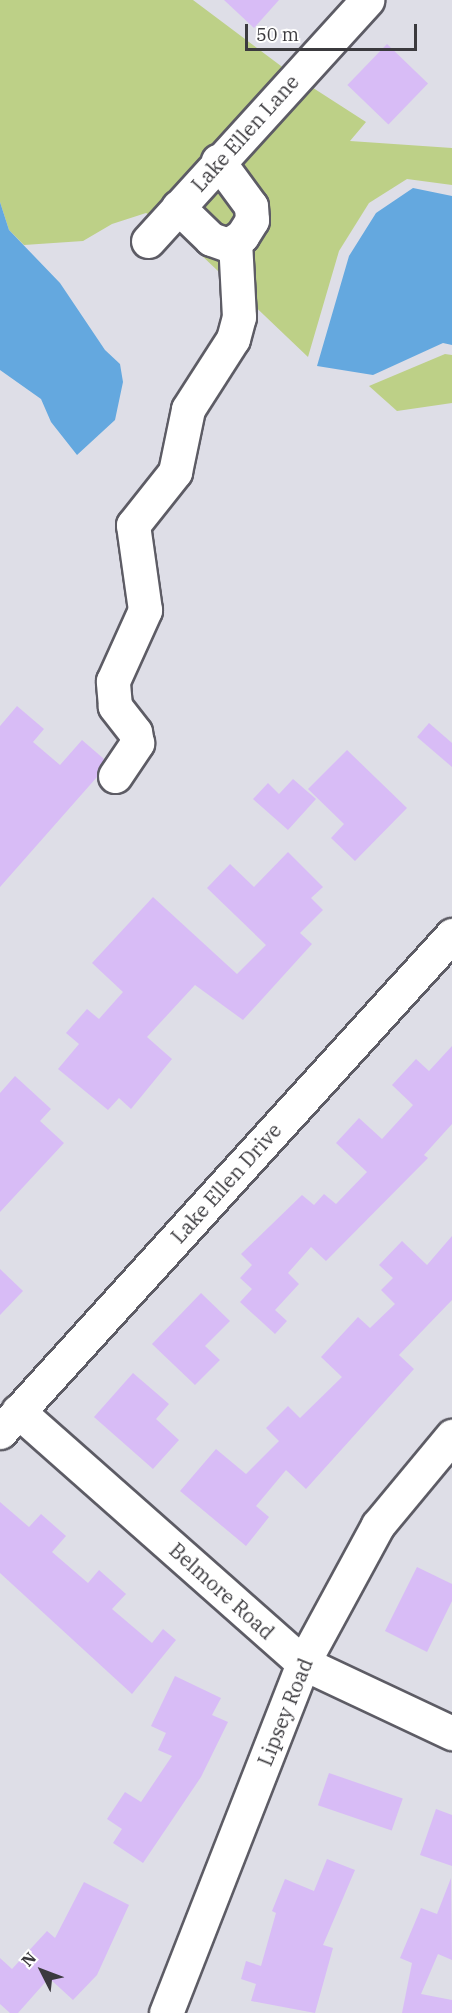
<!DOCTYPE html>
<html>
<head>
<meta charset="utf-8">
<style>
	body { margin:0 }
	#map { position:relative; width:452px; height:2013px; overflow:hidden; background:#dedee7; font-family:"IBM Plex Serif",serif }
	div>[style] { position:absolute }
	.green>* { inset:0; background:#bdd087 }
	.water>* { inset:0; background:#64a8df }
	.building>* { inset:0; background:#d8bcf6; transform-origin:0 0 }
	.roads { filter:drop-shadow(2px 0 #5d5c65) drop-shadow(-2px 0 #5d5c65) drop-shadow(0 2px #5d5c65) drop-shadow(0 -2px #5d5c65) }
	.minor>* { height:33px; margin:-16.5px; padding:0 16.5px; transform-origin:16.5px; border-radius:16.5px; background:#fff }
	span { translate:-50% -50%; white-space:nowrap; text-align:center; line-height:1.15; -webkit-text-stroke:6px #fff; paint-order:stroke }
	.street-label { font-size:20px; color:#3b3a3e }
	.north { position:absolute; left:12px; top:1941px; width:60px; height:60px; -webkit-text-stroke:4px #fff; paint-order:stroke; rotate:312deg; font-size:16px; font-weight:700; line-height:24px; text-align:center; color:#3b3a3e }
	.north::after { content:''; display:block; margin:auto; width:21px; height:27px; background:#3b3a3e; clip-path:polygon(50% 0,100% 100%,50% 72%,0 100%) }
	.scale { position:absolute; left:245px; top:24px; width:172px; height:27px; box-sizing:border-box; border:3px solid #3b3a3e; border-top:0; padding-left:8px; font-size:18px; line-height:21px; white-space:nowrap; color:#3b3a3e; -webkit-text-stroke:4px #fff; paint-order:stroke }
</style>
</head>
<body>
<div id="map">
	<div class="green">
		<div style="clip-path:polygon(0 0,193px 0,285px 69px,152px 216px,146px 213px,112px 224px,83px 241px,24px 245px,9px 230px,0 202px)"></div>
		<div style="clip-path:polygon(307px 84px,366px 122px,350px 141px,452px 148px,452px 185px,407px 179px,369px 203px,339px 251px,308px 357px,175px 230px)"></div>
		<div style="clip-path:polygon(445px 354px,452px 355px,452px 403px,397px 411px,369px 386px)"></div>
	</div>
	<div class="water">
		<div style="clip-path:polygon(413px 188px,452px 196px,452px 345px,443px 343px,373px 375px,317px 366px,349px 256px,376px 213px)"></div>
		<div style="clip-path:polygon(0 202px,9px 230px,60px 283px,105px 350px,120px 364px,123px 382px,115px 420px,77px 455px,51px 422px,41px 399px,0 370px)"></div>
	</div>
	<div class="building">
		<div style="clip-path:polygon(224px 0,279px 0,254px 28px)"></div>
		<div style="left:387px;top:44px;width:57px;height:57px;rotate:44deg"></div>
		<div style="clip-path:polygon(17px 706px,44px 729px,33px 742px,60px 765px,82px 740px,104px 759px,97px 777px,0 887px,0 726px)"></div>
		<div style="clip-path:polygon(429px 723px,452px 743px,452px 767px,417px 737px)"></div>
		<div style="clip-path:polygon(347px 750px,407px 808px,355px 861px,331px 838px,344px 824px,308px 789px)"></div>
		<div style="clip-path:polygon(293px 779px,316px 799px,288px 830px,253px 799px,268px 783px,279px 794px)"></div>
		<div style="clip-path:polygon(288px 852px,323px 887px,311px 898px,323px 910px,300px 933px,312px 944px,243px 1020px,195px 985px,147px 1037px,172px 1059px,131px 1109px,119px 1098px,108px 1110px,58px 1069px,79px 1044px,66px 1033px,87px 1009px,99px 1019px,123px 992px,92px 963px,153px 897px,237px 974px,266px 945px,207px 888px,230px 864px,254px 887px)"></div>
		<div style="clip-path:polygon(452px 1046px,452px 1124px,424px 1155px,428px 1158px,326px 1261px,311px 1247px,288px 1273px,299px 1284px,275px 1310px,287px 1321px,275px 1334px,240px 1302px,252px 1289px,240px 1278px,252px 1265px,241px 1254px,302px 1195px,314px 1205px,324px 1194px,336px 1204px,367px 1172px,336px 1143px,359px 1118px,382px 1139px,413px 1105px,392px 1085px,416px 1059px,429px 1071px)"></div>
		<div style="clip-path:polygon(15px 1076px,51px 1109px,40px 1121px,64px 1143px,0 1212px,0 1093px)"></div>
		<div style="clip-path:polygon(452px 1236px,452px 1300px,399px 1355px,414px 1369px,306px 1489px,286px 1470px,256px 1506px,269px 1517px,246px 1546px,180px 1491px,216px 1449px,246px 1474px,279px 1441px,266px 1428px,288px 1406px,300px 1418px,342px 1377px,321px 1357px,358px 1317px,370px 1328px,395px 1304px,381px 1290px,393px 1278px,379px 1265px,402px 1241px,427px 1265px)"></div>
		<div style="clip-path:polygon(0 1269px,23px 1291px,0 1315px)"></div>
		<div style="clip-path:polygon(201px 1293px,230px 1321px,205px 1346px,220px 1360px,195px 1385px,152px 1344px)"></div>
		<div style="clip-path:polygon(133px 1373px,169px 1404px,156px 1419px,179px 1440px,153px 1469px,94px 1417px)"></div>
		<div style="clip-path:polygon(0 1502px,29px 1527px,41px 1514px,66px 1536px,52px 1552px,88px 1583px,99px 1570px,126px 1594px,112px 1609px,152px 1643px,163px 1629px,176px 1640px,132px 1694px,0 1573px)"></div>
		<div style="clip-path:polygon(417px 1567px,452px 1584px,452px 1601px,427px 1652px,385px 1631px)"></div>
		<div style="clip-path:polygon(175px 1676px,221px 1698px,212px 1715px,228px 1722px,201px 1777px,143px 1863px,113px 1843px,122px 1829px,107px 1819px,125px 1792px,141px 1802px,172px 1756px,158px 1750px,166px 1733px,151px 1726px)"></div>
		<div style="left:329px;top:1773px;width:78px;height:34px;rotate:19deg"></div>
		<div style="clip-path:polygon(436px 1809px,452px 1815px,452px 1866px,420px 1855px)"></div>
		<div style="clip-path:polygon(327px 1859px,355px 1870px,323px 1945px,333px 1948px,315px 2013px,251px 2001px,256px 1984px,241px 1979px,246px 1961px,261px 1966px,276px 1913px,272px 1911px,285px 1879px,314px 1891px)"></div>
		<div style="clip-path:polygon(451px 1878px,452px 1960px,438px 1954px,421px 1994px,452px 2000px,452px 2013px,402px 2013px,412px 1963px,400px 1958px,421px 1908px,437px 1914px)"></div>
		<div style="clip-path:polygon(84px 1882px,129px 1905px,97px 1975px,73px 2000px,49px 1978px,18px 2013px,10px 2013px,0 2004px,0 1958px,12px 1969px,47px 1931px,55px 1938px)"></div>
	</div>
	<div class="roads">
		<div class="minor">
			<div style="left:178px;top:207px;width:46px;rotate:44.1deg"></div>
			<div style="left:211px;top:239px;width:18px;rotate:19deg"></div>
			<div style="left:228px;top:245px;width:17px;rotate:-33deg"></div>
			<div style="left:242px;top:236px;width:19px;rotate:-58deg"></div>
			<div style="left:252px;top:220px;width:14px;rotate:-94deg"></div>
			<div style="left:251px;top:206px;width:56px;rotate:-126.3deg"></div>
			<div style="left:148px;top:241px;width:326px;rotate:-47.7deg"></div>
			<div style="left:115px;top:776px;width:40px;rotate:-56deg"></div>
			<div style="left:137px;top:743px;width:11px;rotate:-100deg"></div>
			<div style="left:135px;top:732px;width:33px;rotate:-128deg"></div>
			<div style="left:115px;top:706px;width:25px;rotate:-95deg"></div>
			<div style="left:113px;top:681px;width:78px;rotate:-65.7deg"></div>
			<div style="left:145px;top:610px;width:86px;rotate:-98deg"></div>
			<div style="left:133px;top:525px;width:68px;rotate:-51.6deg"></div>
			<div style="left:175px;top:472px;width:64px;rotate:-78.3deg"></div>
			<div style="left:188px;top:409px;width:83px;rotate:-57.3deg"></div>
			<div style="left:233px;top:339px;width:23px;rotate:-75deg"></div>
			<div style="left:239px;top:317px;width:76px;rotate:-93deg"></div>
			<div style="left:18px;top:1411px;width:380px;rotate:41.5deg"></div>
			<div style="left:303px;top:1663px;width:165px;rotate:25.2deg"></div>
			<div style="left:0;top:1432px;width:672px;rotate:-47.71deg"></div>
			<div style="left:166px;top:2013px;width:376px;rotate:-68.6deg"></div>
			<div style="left:303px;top:1663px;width:157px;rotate:-61.5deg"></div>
			<div style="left:378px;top:1525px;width:116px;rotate:-50.3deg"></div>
		</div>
	</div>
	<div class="street-label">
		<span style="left:245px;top:133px;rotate:-48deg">Lake Ellen Lane</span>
		<span style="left:226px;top:1183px;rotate:-48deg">Lake Ellen Drive</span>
		<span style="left:222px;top:1591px;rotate:42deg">Belmore Road</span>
		<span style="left:285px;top:1712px;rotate:-68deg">Lipsey Road</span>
	</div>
	<div class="north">N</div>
	<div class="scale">50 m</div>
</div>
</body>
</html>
